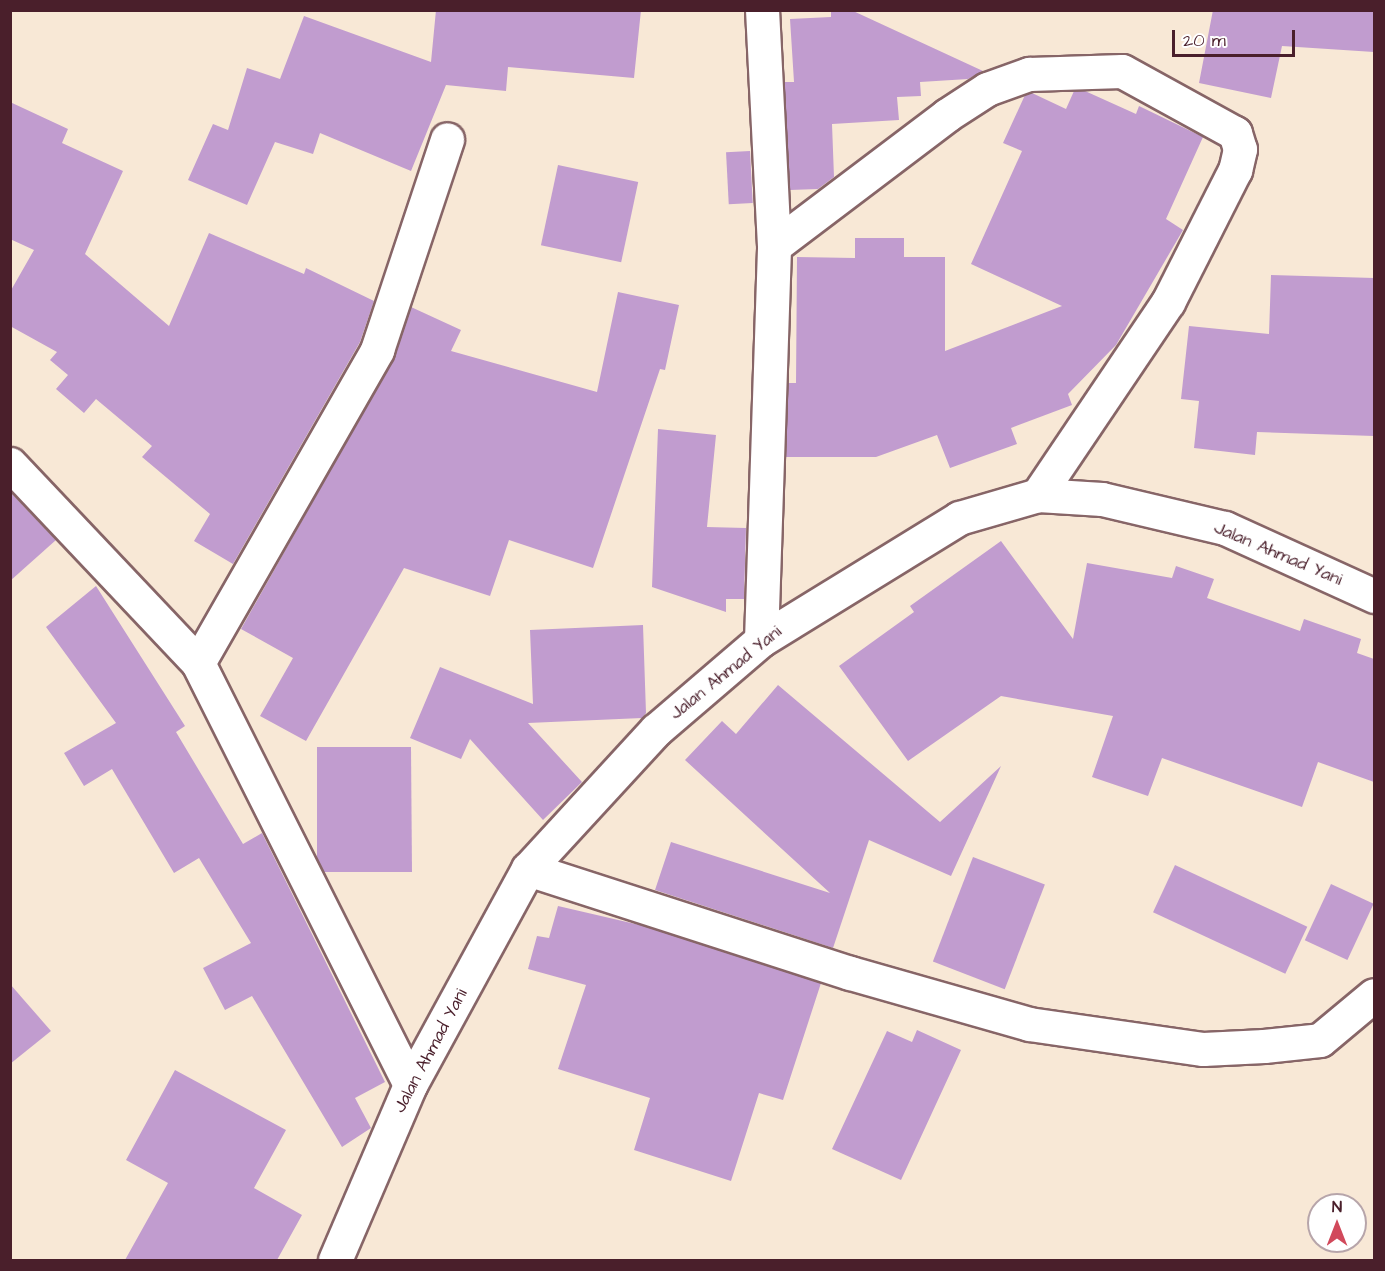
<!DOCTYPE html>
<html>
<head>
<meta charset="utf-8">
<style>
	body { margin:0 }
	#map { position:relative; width:1385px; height:1271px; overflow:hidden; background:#f8e8d6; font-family:"Architects Daughter",sans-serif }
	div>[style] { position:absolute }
	.building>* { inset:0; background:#c19ccf; transform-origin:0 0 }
	.roads { filter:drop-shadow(2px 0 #876567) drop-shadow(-2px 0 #876567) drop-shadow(0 2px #876567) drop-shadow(0 -2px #876567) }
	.minor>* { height:33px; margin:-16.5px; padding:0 16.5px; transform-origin:16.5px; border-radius:16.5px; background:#fff }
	span { translate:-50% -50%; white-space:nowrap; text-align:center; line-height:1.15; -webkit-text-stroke:4.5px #fff; paint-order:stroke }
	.street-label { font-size:18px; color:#4a1f2b }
	.frame { position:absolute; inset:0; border:12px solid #4a1f2b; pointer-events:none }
	.north { position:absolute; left:1307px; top:1193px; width:60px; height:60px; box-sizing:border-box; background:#fff; border:2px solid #b7a5aa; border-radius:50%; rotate:0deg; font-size:16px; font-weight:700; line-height:24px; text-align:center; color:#4a1f2b }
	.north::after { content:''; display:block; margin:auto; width:21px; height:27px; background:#d1495b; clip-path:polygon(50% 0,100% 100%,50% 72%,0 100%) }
	.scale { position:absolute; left:1172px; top:30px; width:123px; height:27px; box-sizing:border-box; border:3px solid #4a1f2b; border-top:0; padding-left:8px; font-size:18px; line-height:21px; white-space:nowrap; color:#4a1f2b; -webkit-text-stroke:4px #fff; paint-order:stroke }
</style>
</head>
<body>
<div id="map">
	<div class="building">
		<div style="clip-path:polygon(436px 10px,641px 10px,634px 78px,508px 67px,506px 91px,446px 85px,411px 171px,320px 133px,313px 154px,275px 142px,247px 205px,188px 180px,213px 124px,228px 130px,247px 68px,280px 79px,304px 16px,431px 62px)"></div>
		<div style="clip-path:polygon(831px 10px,851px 10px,983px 71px,968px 79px,920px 82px,921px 96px,897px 97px,899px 120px,832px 124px,834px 177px,818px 189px,790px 190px,784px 82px,794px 82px,790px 19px,831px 17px)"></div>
		<div style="clip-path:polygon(1213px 10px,1374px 10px,1374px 52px,1282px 46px,1271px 98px,1199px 83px)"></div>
		<div style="clip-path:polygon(1074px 91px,1085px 91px,1136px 114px,1139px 106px,1203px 137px,1166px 219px,1183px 230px,1116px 345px,1068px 394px,1072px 405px,1011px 428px,1017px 444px,950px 468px,937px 435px,876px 457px,786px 457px,788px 383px,796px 383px,797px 257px,855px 258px,855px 238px,904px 238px,904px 257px,945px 257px,945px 351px,1062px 306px,971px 264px,1022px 151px,1003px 143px,1025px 95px,1032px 93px,1066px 109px)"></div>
		<div style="clip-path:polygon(10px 102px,68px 129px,62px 143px,123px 171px,85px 254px,169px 326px,209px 233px,304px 274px,306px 268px,374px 301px,360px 342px,233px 564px,194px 541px,210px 514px,142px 457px,152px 446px,96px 399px,84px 413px,56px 389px,68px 375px,50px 360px,57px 352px,10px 326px,10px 292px,34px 250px,10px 239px)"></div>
		<div style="left:750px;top:151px;width:52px;height:24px;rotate:87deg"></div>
		<div style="left:558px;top:165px;width:82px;height:82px;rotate:12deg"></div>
		<div style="clip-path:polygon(1271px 275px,1374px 278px,1374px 436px,1257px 432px,1255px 455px,1194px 448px,1199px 401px,1181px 399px,1189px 326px,1269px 334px)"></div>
		<div style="clip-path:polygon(618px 292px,679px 305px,665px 370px,660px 369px,593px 568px,509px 540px,490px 596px,404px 568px,306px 741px,260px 716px,293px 658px,241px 629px,393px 359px,411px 307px,461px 330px,451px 351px,597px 392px)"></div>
		<div style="clip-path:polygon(658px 429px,716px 435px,707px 527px,746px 528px,744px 599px,726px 599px,726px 612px,652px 587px)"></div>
		<div style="clip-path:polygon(10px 492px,56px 540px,10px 581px)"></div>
		<div style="clip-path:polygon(1001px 541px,1073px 639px,1087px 563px,1172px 578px,1176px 566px,1214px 579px,1207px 598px,1300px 631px,1304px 619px,1361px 639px,1357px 653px,1374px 659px,1374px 782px,1318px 762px,1302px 807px,1162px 758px,1148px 796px,1092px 777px,1113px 716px,1001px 696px,908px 761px,839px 666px,914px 612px,910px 606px)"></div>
		<div style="clip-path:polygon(96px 586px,185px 726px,176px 732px,243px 844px,262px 833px,385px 1082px,355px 1098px,371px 1128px,342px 1147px,252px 996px,225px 1010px,203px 968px,251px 943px,199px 858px,174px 873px,112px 769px,84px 786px,64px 753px,116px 723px,46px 627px)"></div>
		<div style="clip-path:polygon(643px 625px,646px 713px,642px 718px,528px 723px,582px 782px,543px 820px,470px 739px,461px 759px,410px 738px,440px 667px,533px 704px,530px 630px)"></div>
		<div style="clip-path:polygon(778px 685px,940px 822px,1001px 766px,951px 876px,869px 840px,833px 948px,655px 890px,671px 842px,830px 893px,685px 760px,722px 721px,736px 734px)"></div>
		<div style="clip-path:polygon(317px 747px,411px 747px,412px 872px,324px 872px,317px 859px)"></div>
		<div style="left:973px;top:857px;width:77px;height:112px;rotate:21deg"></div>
		<div style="left:1175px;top:865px;width:146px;height:52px;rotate:25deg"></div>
		<div style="left:1331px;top:884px;width:47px;height:62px;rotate:25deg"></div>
		<div style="clip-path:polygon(558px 906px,644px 926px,821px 983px,783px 1100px,759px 1093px,731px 1181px,634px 1150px,650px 1098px,558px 1069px,586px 985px,528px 969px,537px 936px,549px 938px)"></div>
		<div style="clip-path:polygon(10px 984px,51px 1031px,10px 1064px)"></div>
		<div style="clip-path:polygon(917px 1030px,961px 1050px,901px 1180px,832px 1149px,887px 1031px,912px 1042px)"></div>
		<div style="clip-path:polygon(175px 1070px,286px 1130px,254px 1188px,302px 1215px,277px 1260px,125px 1260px,168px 1183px,126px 1160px)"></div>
	</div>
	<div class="roads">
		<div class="minor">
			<div style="left:774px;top:246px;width:217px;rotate:-37.1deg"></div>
			<div style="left:947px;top:115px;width:48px;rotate:-33deg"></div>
			<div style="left:987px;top:89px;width:45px;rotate:-19.7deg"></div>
			<div style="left:1029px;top:74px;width:93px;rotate:-1.8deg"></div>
			<div style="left:1122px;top:71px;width:129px;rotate:28.8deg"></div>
			<div style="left:1235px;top:133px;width:17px;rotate:73deg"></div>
			<div style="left:1240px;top:149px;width:22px;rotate:103deg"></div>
			<div style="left:1235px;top:170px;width:148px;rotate:116.9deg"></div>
			<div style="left:1168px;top:302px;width:233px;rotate:124deg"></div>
			<div style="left:10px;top:464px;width:274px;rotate:46.6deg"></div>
			<div style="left:198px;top:663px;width:472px;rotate:63.3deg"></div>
			<div style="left:761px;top:640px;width:394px;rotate:-88.1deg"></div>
			<div style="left:774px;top:246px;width:236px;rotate:-92.9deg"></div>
			<div style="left:198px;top:663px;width:361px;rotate:-60.2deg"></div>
			<div style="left:377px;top:350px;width:222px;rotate:-71.6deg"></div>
			<div style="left:528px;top:869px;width:338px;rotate:17.9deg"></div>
			<div style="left:850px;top:973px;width:186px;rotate:15.9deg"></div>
			<div style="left:1029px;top:1024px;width:176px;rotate:8.2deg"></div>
			<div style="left:1203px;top:1049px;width:61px;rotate:-2.8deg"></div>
			<div style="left:1264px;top:1046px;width:56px;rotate:-6.1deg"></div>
			<div style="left:1320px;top:1040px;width:70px;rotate:-39.8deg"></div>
			<div style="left:335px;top:1260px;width:190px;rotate:-66.8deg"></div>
			<div style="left:410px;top:1085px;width:246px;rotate:-61.4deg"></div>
			<div style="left:528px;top:869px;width:189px;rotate:-47.4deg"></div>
			<div style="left:656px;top:730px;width:138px;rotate:-40.6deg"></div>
			<div style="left:761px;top:640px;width:233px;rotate:-31.6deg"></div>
			<div style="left:959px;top:518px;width:82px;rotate:-16.2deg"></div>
			<div style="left:1038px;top:495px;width:64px;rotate:3.6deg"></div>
			<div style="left:1102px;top:499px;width:126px;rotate:13.3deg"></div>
			<div style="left:1225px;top:528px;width:164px;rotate:24.5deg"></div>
		</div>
	</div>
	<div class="street-label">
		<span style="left:1278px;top:554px;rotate:23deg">Jalan Ahmad Yani</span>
		<span style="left:726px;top:673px;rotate:-39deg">Jalan Ahmad Yani</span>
		<span style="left:431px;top:1051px;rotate:-62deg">Jalan Ahmad Yani</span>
	</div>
	<div class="frame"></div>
	<div class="north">N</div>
	<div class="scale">20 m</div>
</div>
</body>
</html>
